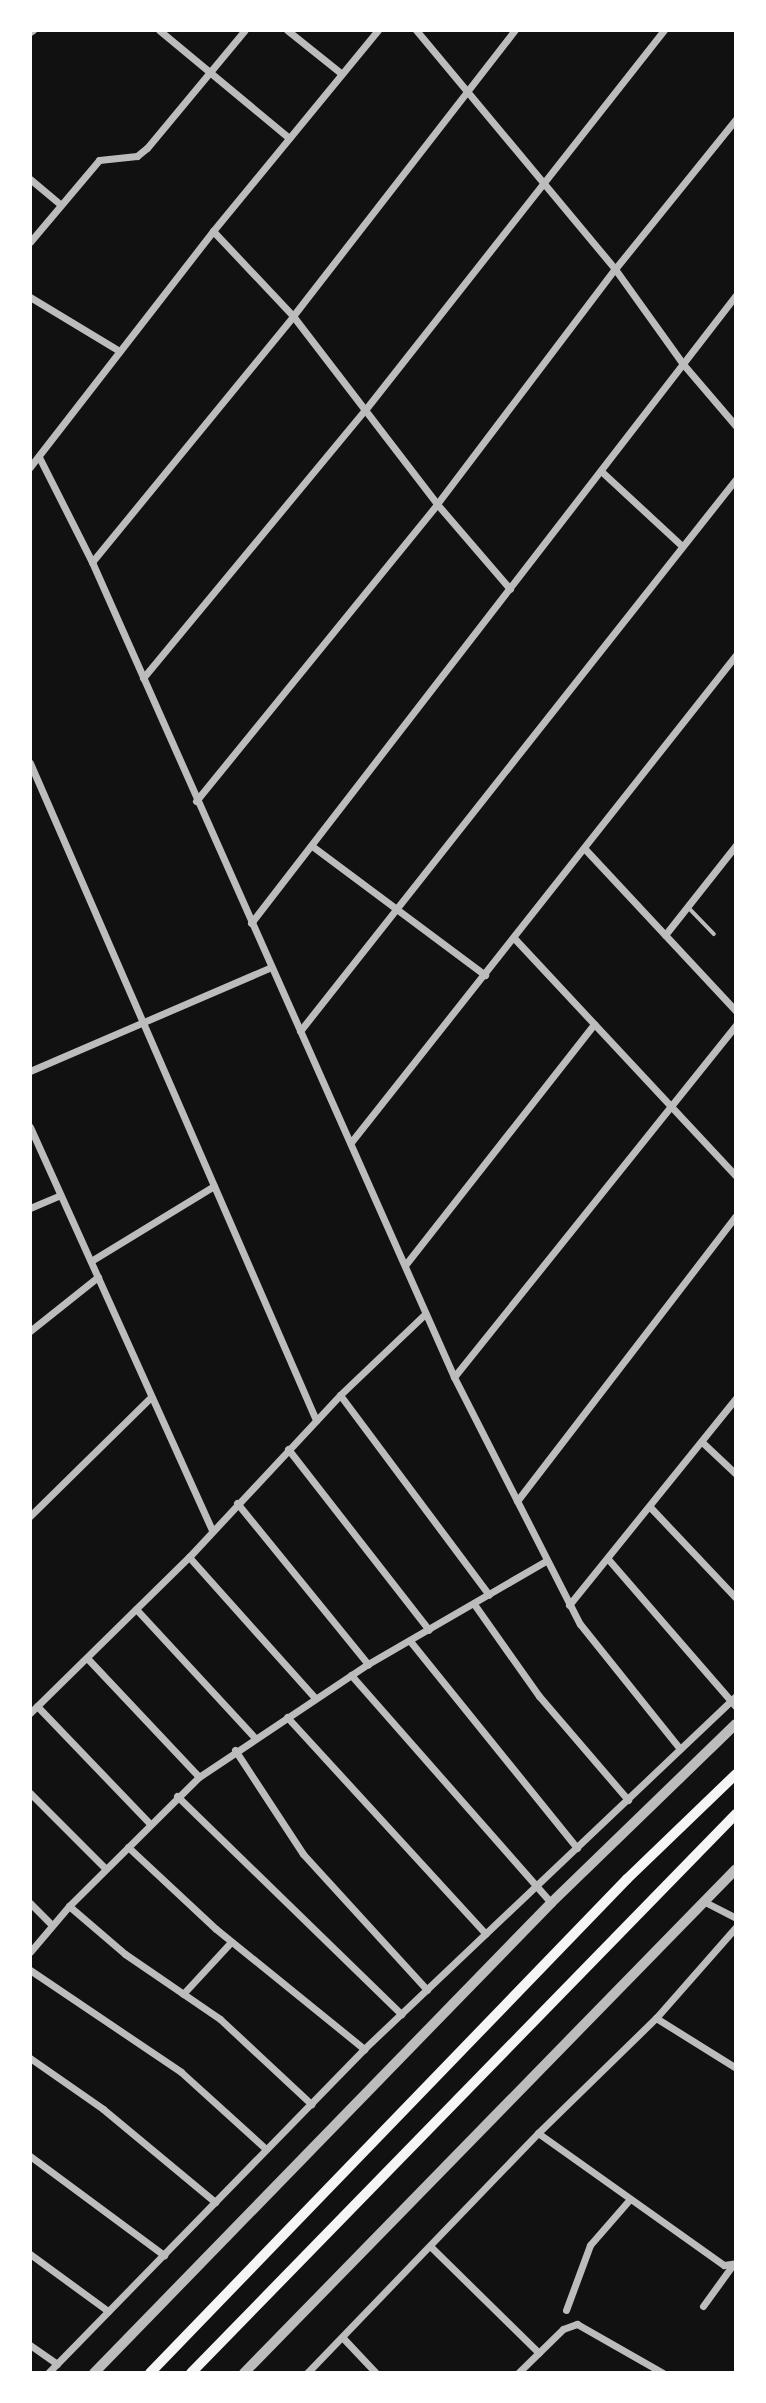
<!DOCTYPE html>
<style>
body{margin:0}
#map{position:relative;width:766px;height:2403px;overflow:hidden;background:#111;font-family:Barlow,sans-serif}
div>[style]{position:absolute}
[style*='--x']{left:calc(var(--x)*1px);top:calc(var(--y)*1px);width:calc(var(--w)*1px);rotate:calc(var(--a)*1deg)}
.service>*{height:3.5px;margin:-1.75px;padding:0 1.75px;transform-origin:1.75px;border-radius:1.75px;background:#bcbcbc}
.minor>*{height:7px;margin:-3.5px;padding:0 3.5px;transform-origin:3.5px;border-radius:3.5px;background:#bcbcbc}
.tertiary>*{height:10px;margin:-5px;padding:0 5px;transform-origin:5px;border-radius:5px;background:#bcbcbc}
.secondary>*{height:10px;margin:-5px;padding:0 5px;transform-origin:5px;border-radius:5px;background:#f5f5f5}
span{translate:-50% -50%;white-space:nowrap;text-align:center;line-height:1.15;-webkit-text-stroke:6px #fff;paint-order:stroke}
.frame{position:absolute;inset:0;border:32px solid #fff;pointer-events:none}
</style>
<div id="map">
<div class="service">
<div style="--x:689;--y:908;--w:36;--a:46"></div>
</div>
<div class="minor">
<div style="--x:159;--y:30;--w:169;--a:39.7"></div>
<div style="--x:287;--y:30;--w:70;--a:38.7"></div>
<div style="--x:416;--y:30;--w:311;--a:50.2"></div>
<div style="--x:615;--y:269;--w:117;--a:54.4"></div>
<div style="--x:683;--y:364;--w:82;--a:49.5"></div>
<div style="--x:30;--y:32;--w:4;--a:-34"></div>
<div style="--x:30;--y:179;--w:38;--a:40"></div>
<div style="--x:213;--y:231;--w:117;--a:46.7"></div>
<div style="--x:293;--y:316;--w:237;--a:52.5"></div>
<div style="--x:437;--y:504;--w:112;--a:49.3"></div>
<div style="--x:30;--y:242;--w:107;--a:-49.9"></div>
<div style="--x:99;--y:160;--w:38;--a:-6"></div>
<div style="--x:137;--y:156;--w:13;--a:-39"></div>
<div style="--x:147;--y:148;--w:153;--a:-50.3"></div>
<div style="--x:30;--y:297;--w:103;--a:31.1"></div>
<div style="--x:39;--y:457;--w:118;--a:63.2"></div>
<div style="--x:92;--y:562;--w:892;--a:66.05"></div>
<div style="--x:454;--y:1377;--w:277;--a:63"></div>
<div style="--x:580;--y:1624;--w:160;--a:51.3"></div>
<div style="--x:30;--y:467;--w:299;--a:-52.2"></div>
<div style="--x:213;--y:231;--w:260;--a:-50.6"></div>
<div style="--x:601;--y:471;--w:110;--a:42.8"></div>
<div style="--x:92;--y:562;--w:318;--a:-50.7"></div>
<div style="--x:293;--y:316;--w:362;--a:-52.2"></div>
<div style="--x:143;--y:678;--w:348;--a:-50.4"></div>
<div style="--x:365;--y:410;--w:484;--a:-51.8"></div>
<div style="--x:30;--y:763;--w:717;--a:66.48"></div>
<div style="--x:196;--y:801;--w:382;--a:-50.9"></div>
<div style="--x:437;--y:504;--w:295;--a:-52.9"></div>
<div style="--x:615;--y:269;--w:193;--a:-51.1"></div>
<div style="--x:312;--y:846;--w:216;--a:36.7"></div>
<div style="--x:584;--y:848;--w:223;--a:47"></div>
<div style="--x:251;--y:923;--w:793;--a:-52.32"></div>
<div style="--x:665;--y:935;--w:115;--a:-51.7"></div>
<div style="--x:514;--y:938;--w:325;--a:47"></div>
<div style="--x:300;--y:1031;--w:703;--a:-51.7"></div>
<div style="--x:30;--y:1071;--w:262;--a:-23.3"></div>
<div style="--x:30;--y:1127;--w:443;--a:65.7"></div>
<div style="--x:352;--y:1141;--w:619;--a:-51.69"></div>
<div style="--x:30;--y:1208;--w:33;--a:-23"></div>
<div style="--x:91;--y:1261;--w:144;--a:-31.4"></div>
<div style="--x:406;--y:1264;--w:305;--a:-51.9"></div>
<div style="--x:30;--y:1331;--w:87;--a:-38.5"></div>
<div style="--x:454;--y:1377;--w:451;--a:-51.3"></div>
<div style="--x:340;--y:1395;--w:249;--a:53.3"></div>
<div style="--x:702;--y:1442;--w:47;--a:43.3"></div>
<div style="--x:288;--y:1449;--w:229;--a:52.1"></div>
<div style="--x:517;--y:1501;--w:359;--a:-52.5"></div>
<div style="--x:237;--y:1503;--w:208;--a:50.9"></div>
<div style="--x:650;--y:1507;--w:125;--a:46.6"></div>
<div style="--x:30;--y:1516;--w:170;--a:-44.5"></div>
<div style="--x:189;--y:1557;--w:189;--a:48.2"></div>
<div style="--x:608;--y:1559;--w:196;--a:49.1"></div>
<div style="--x:474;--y:1604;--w:113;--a:54.8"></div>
<div style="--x:539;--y:1696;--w:137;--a:49.4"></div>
<div style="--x:569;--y:1605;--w:266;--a:-51.1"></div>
<div style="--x:136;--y:1609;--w:174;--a:47.3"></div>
<div style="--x:410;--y:1641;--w:266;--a:51.1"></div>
<div style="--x:87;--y:1658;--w:163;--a:46.7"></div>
<div style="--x:351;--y:1675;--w:303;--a:48.7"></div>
<div style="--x:37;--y:1706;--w:163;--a:46.2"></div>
<div style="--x:30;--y:1713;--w:223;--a:-44.5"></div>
<div style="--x:189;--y:1557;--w:221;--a:-47"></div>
<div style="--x:340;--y:1395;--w:117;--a:-43.6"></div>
<div style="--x:287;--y:1717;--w:294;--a:47.5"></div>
<div style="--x:235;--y:1750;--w:124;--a:56.8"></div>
<div style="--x:303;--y:1854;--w:184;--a:47.6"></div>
<div style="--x:30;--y:1793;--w:107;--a:45"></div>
<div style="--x:177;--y:1796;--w:313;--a:44.2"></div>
<div style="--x:128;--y:1847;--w:120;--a:43"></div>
<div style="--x:216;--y:1929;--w:191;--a:39"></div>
<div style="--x:703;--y:1901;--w:37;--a:27"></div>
<div style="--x:30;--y:1903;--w:31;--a:45"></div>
<div style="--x:69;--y:1906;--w:74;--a:40.6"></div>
<div style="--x:125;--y:1954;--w:115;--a:34.4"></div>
<div style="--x:220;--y:2019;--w:125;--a:43"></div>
<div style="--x:30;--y:1952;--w:60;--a:-49.7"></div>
<div style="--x:69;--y:1906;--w:183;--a:-44.8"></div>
<div style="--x:199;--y:1777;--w:203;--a:-33.8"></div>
<div style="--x:368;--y:1664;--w:206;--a:-30.1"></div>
<div style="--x:30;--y:1970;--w:182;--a:34"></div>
<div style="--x:181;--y:2072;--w:115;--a:42.2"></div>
<div style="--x:183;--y:1994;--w:71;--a:-47.3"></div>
<div style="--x:656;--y:2018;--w:94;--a:32"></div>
<div style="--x:30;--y:2058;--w:89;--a:34.9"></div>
<div style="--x:103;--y:2109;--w:146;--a:39.7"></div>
<div style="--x:538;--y:2133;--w:228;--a:35.4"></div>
<div style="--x:724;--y:2265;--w:12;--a:-9"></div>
<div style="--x:30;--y:2156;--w:167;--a:36.5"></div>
<div style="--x:431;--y:2247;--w:151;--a:44.5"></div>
<div style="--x:30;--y:2254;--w:97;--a:36.2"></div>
<div style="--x:703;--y:2306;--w:49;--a:-54.1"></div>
<div style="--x:566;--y:2310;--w:69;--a:-69.7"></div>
<div style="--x:590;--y:2245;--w:61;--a:-49"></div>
<div style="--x:343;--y:2338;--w:48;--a:46.7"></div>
<div style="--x:30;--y:2345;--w:33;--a:35"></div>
<div style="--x:48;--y:2373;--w:453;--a:-45.7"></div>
<div style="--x:364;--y:2049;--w:513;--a:-43.5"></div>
<div style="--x:307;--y:2373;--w:333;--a:-46.1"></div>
<div style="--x:538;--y:2133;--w:165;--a:-44.3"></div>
<div style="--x:656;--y:2018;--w:121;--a:-48.7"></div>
<div style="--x:518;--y:2373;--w:63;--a:-44.4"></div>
<div style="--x:563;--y:2329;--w:15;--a:-20"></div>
<div style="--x:577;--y:2324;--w:99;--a:29.7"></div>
</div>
<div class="tertiary">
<div style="--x:94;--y:2373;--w:656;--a:-45.8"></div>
<div style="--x:551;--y:1903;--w:257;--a:-44.1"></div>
<div style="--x:244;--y:2373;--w:704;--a:-45.69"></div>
</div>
<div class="secondary">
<div style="--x:150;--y:2373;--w:687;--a:-46"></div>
<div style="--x:627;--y:1879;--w:151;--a:-43.9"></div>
<div style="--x:191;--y:2373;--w:781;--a:-45.73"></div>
</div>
<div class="frame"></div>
</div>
